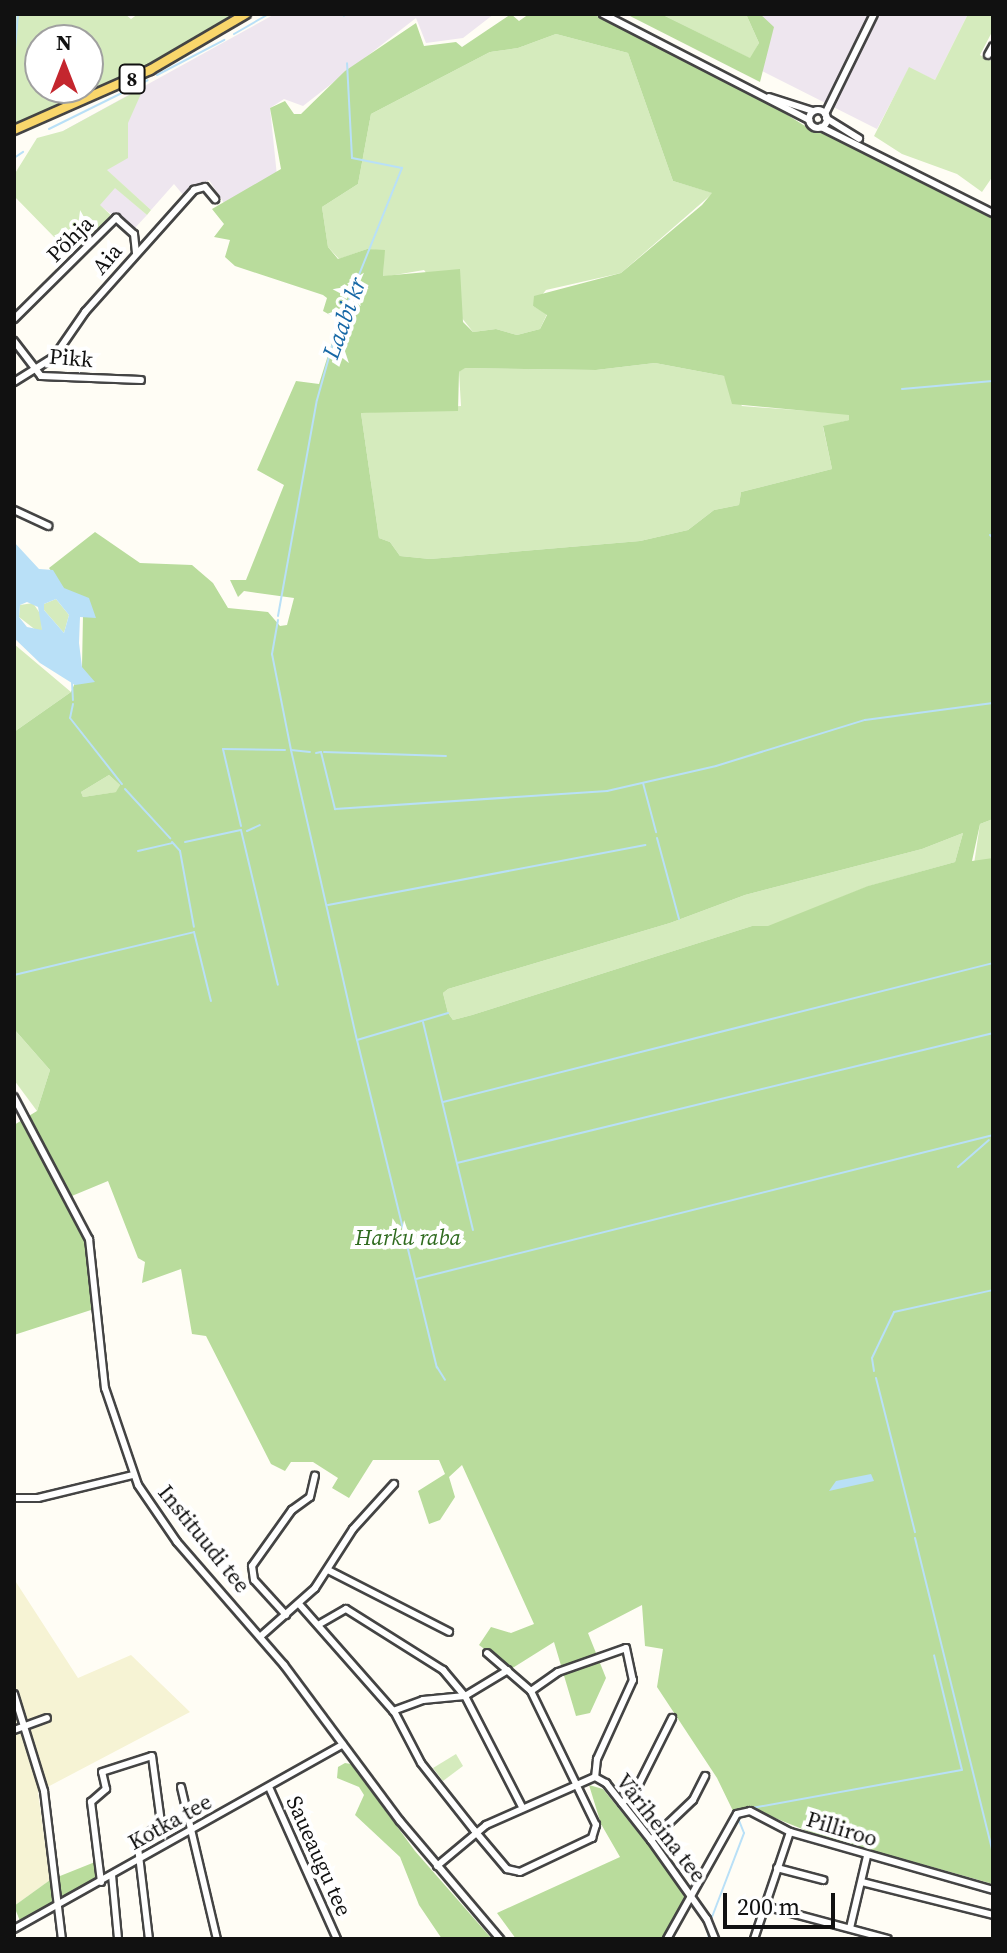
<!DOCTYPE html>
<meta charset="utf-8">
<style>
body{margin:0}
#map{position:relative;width:1007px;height:1953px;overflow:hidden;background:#fffdf5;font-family:"Source Serif 4",serif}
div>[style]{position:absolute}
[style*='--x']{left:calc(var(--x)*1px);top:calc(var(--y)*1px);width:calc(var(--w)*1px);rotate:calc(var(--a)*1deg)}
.industrial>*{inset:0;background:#eee6ef}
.farmland>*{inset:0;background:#f6f3d4}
.green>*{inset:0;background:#d5ebbd}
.forest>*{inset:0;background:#b9dc9c}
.water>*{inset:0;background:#b9e0f7}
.stream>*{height:2px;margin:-1px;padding:0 1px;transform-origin:1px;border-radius:1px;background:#b9e0f7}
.roads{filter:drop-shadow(2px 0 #444) drop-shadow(-2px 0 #444) drop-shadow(0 2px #444) drop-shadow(0 -2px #444)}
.minor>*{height:6px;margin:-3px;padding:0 3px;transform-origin:3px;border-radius:3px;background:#fff}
.minor>.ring{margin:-3px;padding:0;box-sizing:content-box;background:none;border:6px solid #fff;border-radius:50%}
.major>*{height:8px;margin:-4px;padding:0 4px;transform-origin:4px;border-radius:4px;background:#f9d66b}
span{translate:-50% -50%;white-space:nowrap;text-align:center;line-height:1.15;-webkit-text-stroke:8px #fff;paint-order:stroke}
.shield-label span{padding:2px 6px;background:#fff;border:2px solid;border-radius:6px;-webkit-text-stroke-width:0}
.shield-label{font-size:20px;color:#111;font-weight:700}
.street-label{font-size:22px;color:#111}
.park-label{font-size:22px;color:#2f6b1f;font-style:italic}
.water-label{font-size:24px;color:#1768a6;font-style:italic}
.frame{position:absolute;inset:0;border:16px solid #111;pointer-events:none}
.north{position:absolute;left:24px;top:24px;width:80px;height:80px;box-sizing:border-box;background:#fff;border:2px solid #a0a0a0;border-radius:50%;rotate:0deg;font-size:22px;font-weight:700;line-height:32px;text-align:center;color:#111}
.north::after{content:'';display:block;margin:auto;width:28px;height:36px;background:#c4262e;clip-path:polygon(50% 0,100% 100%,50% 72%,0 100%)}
.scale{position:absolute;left:723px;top:1893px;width:112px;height:36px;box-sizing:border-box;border:4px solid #111;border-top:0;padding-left:10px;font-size:24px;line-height:28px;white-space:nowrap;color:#111;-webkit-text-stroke:6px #fff;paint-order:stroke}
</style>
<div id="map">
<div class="industrial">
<div style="clip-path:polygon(275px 14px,494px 14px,463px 38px,426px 43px,416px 18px,303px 106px,284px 99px,270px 108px,277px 176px,224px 203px,209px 180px,184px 196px,174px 184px,151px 210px,63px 131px)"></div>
<div style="clip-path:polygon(760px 14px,968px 14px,935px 80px,909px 68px,877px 129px,762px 71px)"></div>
<div style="clip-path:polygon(115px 187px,147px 215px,133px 230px,99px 205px)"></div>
</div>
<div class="farmland">
<div style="clip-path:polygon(14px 1579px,78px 1678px,131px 1655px,190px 1712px,38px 1792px,50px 1880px,14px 1906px)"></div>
</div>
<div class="green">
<div style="clip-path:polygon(evenodd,14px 14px,125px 14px,131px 19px,138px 14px,238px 14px,172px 55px,70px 104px,14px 125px,14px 14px,40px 40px,88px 40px,88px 88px,40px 88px,40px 40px)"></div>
<div style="clip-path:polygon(661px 14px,746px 14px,759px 43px,751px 59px)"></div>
<div style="clip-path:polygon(968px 14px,993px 14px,993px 30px,980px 55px,993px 62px,993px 176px,982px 192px,957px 174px,902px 154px,874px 136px,909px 67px,935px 80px)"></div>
<div style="clip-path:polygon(556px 34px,628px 53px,673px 181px,713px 193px,621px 273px,546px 290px,533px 306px,547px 314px,540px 329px,517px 335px,496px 329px,473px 332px,424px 270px,383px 277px,384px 251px,367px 249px,339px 259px,328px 247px,322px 207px,358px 184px,371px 114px,490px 52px,518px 48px)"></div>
<div style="clip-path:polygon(144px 87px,128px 123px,128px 158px,107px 170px,151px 210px,147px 215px,115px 188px,100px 205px,113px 217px,83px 249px,64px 233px,56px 239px,14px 196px,14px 175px,37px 138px,63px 131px)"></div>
<div style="clip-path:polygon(655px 363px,724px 376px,742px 406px,849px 414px,849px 420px,823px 427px,832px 469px,741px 492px,739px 505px,714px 510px,688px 530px,640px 541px,430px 559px,400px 556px,390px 542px,379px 538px,361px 413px,461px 406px,459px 372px,464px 368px,596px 370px)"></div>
<div style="clip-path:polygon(56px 599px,69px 615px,64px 633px,44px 610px,44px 604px)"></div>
<div style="clip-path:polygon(33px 603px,41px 615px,42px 630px,37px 631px,19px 617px,20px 605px)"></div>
<div style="clip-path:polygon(14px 644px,71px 692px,14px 732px)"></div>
<div style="clip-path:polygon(109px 775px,120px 785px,117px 792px,83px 797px,81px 792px)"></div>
<div style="clip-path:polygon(993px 819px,993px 858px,974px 864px,980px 824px)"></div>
<div style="clip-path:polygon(963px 833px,955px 862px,869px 886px,768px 927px,752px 926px,472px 1015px,453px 1020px,448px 1013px,443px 993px,448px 989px,670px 923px,745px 895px,922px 849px)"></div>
<div style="clip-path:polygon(14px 1029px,50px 1070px,37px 1111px,14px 1080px)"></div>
<div style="clip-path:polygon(456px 1754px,463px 1766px,443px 1781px,433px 1768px)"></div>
</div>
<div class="forest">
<div style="clip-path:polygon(evenodd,511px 14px,519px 21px,529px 14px,593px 14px,759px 97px,813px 131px,829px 133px,993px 218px,993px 819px,980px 824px,972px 861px,993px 858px,993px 1884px,817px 1835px,748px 1807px,733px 1811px,717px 1778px,657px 1687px,663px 1649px,645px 1646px,642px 1605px,588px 1633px,606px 1678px,590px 1713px,576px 1716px,554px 1642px,511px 1669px,479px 1645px,491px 1627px,511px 1633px,534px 1624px,462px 1465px,449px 1477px,455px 1497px,440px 1520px,429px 1524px,418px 1491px,445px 1474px,439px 1460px,373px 1460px,349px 1498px,332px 1488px,338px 1478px,313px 1462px,291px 1462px,285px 1471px,271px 1464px,206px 1336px,192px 1334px,181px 1269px,142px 1283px,145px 1262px,138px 1258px,108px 1181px,67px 1198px,90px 1255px,91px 1310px,14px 1335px,14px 1125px,37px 1111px,50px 1070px,14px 1029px,14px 732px,71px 692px,82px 667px,83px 615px,49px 568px,95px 532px,140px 563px,192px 565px,213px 583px,228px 608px,268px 612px,280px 626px,287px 625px,294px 598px,244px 591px,238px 597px,230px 580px,246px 580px,284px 485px,257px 470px,296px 381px,319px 384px,339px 320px,323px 311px,327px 298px,323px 295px,235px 266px,225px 257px,230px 240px,214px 237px,224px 224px,212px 209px,281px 169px,270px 108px,285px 101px,294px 114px,301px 114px,345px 71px,416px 23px,424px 46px,456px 42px,462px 47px,511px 14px,556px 34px,628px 53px,673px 181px,712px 193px,702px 205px,621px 273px,534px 296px,533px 306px,547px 315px,540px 329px,517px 335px,496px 329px,473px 332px,463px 322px,460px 269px,383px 276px,385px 250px,367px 249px,338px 259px,328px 247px,322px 207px,358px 184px,371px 114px,490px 52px,518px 48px,556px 34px,511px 14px,655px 363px,724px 376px,732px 404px,849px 415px,849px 420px,823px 426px,832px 469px,741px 492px,739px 505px,714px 510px,688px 530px,640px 541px,430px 559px,400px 556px,390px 542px,379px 538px,361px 413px,458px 411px,459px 372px,465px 368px,596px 370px,655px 363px,511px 14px,109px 775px,120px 785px,116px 792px,83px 797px,81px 792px,109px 775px,511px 14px,963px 833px,955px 862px,868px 886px,768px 926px,752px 926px,472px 1015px,453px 1020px,448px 1013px,443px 993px,448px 989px,670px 923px,745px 895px,922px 849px,963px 833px)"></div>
<div style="clip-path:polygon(626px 14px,661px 14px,750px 58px,759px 43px,746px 14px,760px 14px,774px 27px,760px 82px)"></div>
<div style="clip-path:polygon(345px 1763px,351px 1764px,415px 1851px,492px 1939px,442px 1939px,419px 1905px,400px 1857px,355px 1815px,364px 1795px,359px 1787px,337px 1778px,338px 1767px)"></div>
<div style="clip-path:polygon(589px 1785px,603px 1789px,669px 1871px,686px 1900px,661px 1939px,516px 1939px,497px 1913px,620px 1857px,601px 1824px)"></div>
<div style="clip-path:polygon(95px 1862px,98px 1879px,20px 1921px,14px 1906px,50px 1880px)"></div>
</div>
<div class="water">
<div style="clip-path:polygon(evenodd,14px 542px,39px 569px,53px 570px,64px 588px,89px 598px,96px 618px,80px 617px,79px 643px,82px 667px,95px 682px,75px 685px,40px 663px,15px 639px,14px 542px,56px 599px,69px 615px,64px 633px,44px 610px,44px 604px,56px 599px,14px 542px,27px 602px,38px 607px,42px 630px,27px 627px,19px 617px,20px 605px,27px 602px)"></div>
<div style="clip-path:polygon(871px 1474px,874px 1481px,829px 1491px,836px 1481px)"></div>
</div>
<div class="stream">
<div style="--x:343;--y:14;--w:2;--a:63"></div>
<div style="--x:234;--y:34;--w:39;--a:-30"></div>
<div style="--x:14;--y:60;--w:46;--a:-85"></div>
<div style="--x:157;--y:75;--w:76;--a:-27.6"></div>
<div style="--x:49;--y:129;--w:110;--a:-26.3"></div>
<div style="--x:14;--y:158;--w:11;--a:-34"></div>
<div style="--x:902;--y:389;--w:91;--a:-5"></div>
<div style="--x:990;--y:535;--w:4;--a:45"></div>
<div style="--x:278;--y:616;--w:219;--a:-79.8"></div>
<div style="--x:317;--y:400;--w:71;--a:-74.4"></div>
<div style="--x:336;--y:332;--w:177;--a:-68.1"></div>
<div style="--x:402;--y:168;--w:51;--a:-168.7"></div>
<div style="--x:352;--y:158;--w:95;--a:-93"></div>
<div style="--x:278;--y:620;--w:35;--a:100"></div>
<div style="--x:272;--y:654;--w:98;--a:78.8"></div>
<div style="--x:291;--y:750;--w:297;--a:77.2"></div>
<div style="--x:357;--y:1040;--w:337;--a:76.3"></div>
<div style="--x:437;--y:1367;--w:15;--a:58"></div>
<div style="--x:72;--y:682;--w:18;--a:87"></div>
<div style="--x:73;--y:704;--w:14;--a:102"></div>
<div style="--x:70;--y:718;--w:84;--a:51.8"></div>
<div style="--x:291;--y:750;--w:19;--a:6"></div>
<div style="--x:324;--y:752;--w:122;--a:1.9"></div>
<div style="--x:316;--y:753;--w:5;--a:-11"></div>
<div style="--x:321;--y:752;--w:59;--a:76.2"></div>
<div style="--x:335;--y:809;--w:273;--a:-3.8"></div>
<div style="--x:607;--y:791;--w:112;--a:-12.9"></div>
<div style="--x:716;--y:766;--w:156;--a:-17.2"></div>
<div style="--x:865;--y:720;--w:129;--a:-7.6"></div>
<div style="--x:643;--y:783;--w:51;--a:75.1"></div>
<div style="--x:125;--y:789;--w:67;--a:47.4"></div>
<div style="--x:241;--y:826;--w:79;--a:-103.2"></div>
<div style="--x:223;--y:749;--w:62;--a:0.9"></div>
<div style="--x:247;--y:831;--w:14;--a:-25"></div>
<div style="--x:657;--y:838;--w:84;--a:74.8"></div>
<div style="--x:172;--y:842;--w:12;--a:48"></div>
<div style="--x:180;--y:851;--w:77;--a:79.6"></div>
<div style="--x:185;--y:842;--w:57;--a:-12.1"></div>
<div style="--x:241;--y:830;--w:159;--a:76.6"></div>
<div style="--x:138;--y:851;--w:35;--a:-13"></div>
<div style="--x:328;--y:905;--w:323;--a:-10.7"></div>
<div style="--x:14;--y:975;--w:185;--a:-13.4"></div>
<div style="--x:194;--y:932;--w:71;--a:76.2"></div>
<div style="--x:423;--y:1022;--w:214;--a:76.5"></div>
<div style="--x:357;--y:1040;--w:95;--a:-16.5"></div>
<div style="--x:443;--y:1102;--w:567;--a:-14.18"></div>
<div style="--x:457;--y:1163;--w:552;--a:-13.63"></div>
<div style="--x:958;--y:1167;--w:41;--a:-41.1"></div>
<div style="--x:416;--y:1279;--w:595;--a:-14.01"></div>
<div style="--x:874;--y:1371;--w:13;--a:-99"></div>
<div style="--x:872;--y:1358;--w:51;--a:-64.4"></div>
<div style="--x:894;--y:1312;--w:101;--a:-12.5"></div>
<div style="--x:876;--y:1378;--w:159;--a:75.8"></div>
<div style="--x:915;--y:1538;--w:325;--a:76.1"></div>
<div style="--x:752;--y:1808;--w:213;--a:-10.3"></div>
<div style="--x:962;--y:1770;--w:118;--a:-103.7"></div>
<div style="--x:736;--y:1812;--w:10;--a:-17"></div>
<div style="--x:712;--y:1917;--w:90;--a:-69.1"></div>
<div style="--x:744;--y:1833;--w:16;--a:-112"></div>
<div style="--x:707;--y:1928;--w:11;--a:80"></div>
</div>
<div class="roads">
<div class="minor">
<div style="--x:603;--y:14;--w:232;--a:27.2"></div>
<div style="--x:988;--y:55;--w:10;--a:-61"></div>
<div style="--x:769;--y:97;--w:46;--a:17.7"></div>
<div class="ring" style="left:809px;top:110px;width:12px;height:12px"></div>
<div style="--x:825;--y:114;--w:111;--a:-63.9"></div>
<div style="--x:826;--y:118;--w:39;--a:32"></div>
<div style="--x:821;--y:127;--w:192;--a:26.6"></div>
<div style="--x:14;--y:319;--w:144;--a:-44.7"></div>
<div style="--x:116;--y:218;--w:24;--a:42"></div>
<div style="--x:134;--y:234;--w:19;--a:84"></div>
<div style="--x:14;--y:341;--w:44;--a:52.4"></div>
<div style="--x:41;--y:376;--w:100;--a:2.3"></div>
<div style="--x:14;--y:382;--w:47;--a:-32"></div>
<div style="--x:54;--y:357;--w:55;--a:-55.4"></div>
<div style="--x:85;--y:312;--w:164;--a:-48.2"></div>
<div style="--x:194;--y:190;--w:11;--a:-15"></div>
<div style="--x:205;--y:187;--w:16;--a:50"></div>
<div style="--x:14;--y:510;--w:38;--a:25"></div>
<div style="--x:14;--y:1097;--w:161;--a:62.2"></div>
<div style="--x:89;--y:1239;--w:150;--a:83.9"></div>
<div style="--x:105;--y:1388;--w:102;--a:71.2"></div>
<div style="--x:138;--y:1485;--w:69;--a:55.6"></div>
<div style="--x:177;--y:1542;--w:163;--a:49"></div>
<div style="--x:284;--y:1665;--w:194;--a:53.4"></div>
<div style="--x:400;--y:1821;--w:155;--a:49.7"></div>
<div style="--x:14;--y:1498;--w:24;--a:0"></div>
<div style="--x:38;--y:1498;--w:98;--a:-13.6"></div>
<div style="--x:328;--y:1570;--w:136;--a:27.1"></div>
<div style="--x:299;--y:1604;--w:145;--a:48.6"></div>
<div style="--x:395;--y:1713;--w:56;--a:62.5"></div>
<div style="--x:421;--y:1763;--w:85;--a:51.7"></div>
<div style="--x:474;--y:1830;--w:51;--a:49.8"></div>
<div style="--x:507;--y:1869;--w:13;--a:13"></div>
<div style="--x:520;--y:1872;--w:80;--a:-25.3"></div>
<div style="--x:592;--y:1838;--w:14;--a:-73"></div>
<div style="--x:596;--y:1825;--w:149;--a:-115.9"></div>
<div style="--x:531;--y:1691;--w:58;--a:-139.2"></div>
<div style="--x:286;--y:1615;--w:47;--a:-132.4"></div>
<div style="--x:254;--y:1580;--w:14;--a:-98"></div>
<div style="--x:252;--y:1566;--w:69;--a:-54.5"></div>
<div style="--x:292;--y:1510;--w:22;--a:-36"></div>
<div style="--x:310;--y:1497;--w:22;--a:-77"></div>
<div style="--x:318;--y:1625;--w:32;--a:-30"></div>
<div style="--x:346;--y:1609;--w:115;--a:32.2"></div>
<div style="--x:443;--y:1670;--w:34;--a:50"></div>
<div style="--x:465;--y:1696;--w:125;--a:62.8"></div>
<div style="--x:261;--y:1636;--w:72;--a:-41.6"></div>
<div style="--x:315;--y:1588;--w:70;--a:-57.2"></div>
<div style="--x:353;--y:1529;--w:61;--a:-47.7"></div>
<div style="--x:531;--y:1691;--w:33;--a:-35"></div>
<div style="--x:558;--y:1672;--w:72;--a:-19.4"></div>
<div style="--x:626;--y:1648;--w:33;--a:78"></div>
<div style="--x:633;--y:1680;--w:87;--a:114.5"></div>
<div style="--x:597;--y:1759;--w:18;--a:96"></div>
<div style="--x:14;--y:1694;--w:102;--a:72.8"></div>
<div style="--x:44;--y:1791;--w:149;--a:83.1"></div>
<div style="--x:393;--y:1711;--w:32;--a:-20"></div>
<div style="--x:423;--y:1700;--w:42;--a:-5.4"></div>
<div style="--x:465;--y:1696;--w:50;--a:-31.2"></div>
<div style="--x:14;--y:1730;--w:35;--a:-20"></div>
<div style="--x:181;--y:1787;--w:156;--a:76.7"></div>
<div style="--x:269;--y:1787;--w:167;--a:65.9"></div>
<div style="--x:622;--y:1803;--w:17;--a:-40"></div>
<div style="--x:635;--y:1792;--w:83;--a:-63.4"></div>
<div style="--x:651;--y:1840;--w:58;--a:-43.6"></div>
<div style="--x:693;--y:1800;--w:27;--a:-63"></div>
<div style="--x:437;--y:1866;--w:64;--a:-39.9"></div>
<div style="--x:486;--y:1825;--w:119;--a:-23.8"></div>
<div style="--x:595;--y:1777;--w:13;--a:29"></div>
<div style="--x:606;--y:1783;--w:73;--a:51.7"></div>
<div style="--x:651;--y:1840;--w:97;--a:54.7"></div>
<div style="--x:707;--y:1919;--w:22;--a:68"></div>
<div style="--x:777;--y:1868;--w:48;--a:14.6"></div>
<div style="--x:112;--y:1875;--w:64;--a:84.6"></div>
<div style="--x:101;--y:1882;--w:81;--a:-97.1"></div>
<div style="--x:91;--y:1802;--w:20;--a:-41"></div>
<div style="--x:106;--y:1789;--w:17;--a:-103"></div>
<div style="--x:102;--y:1772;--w:52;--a:-17.7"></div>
<div style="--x:152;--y:1756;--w:68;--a:82.3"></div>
<div style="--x:161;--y:1823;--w:28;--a:142"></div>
<div style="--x:139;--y:1840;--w:7;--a:98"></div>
<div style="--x:138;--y:1847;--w:93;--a:83.2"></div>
<div style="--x:862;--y:1882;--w:135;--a:14.1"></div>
<div style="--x:765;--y:1906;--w:127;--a:15"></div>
<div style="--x:850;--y:1928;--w:74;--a:-76.7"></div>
<div style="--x:14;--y:1929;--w:377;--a:-29.3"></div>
<div style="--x:667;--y:1939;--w:143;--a:-60.8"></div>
<div style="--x:737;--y:1814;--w:13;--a:-13"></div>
<div style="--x:750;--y:1811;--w:45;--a:27.7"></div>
<div style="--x:754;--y:1939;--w:113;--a:-71.4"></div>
<div style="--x:790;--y:1832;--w:211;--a:15.9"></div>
</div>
<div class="major">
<div style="--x:14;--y:130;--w:149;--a:-23.8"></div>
<div style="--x:150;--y:70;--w:111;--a:-30.3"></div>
</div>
</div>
<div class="shield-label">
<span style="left:132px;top:79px">8</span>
</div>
<div class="street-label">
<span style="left:70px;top:239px;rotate:-45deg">Põhja</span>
<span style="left:107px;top:259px;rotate:-49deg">Aia</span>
<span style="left:71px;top:358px;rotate:5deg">Pikk</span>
<span style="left:204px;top:1539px;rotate:51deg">Instituudi tee</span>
<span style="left:170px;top:1822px;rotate:-29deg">Kotka tee</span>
<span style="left:661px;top:1828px;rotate:52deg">Väriheina tee</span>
<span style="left:842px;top:1829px;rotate:17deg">Pilliroo</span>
<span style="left:319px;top:1856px;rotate:66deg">Saueaugu tee</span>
</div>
<div class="park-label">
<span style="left:408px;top:1238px">Harku raba</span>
</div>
<div class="water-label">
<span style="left:344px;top:318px;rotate:-70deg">Laabi kr</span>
</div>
<div class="frame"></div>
<div class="north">N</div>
<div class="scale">200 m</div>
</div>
